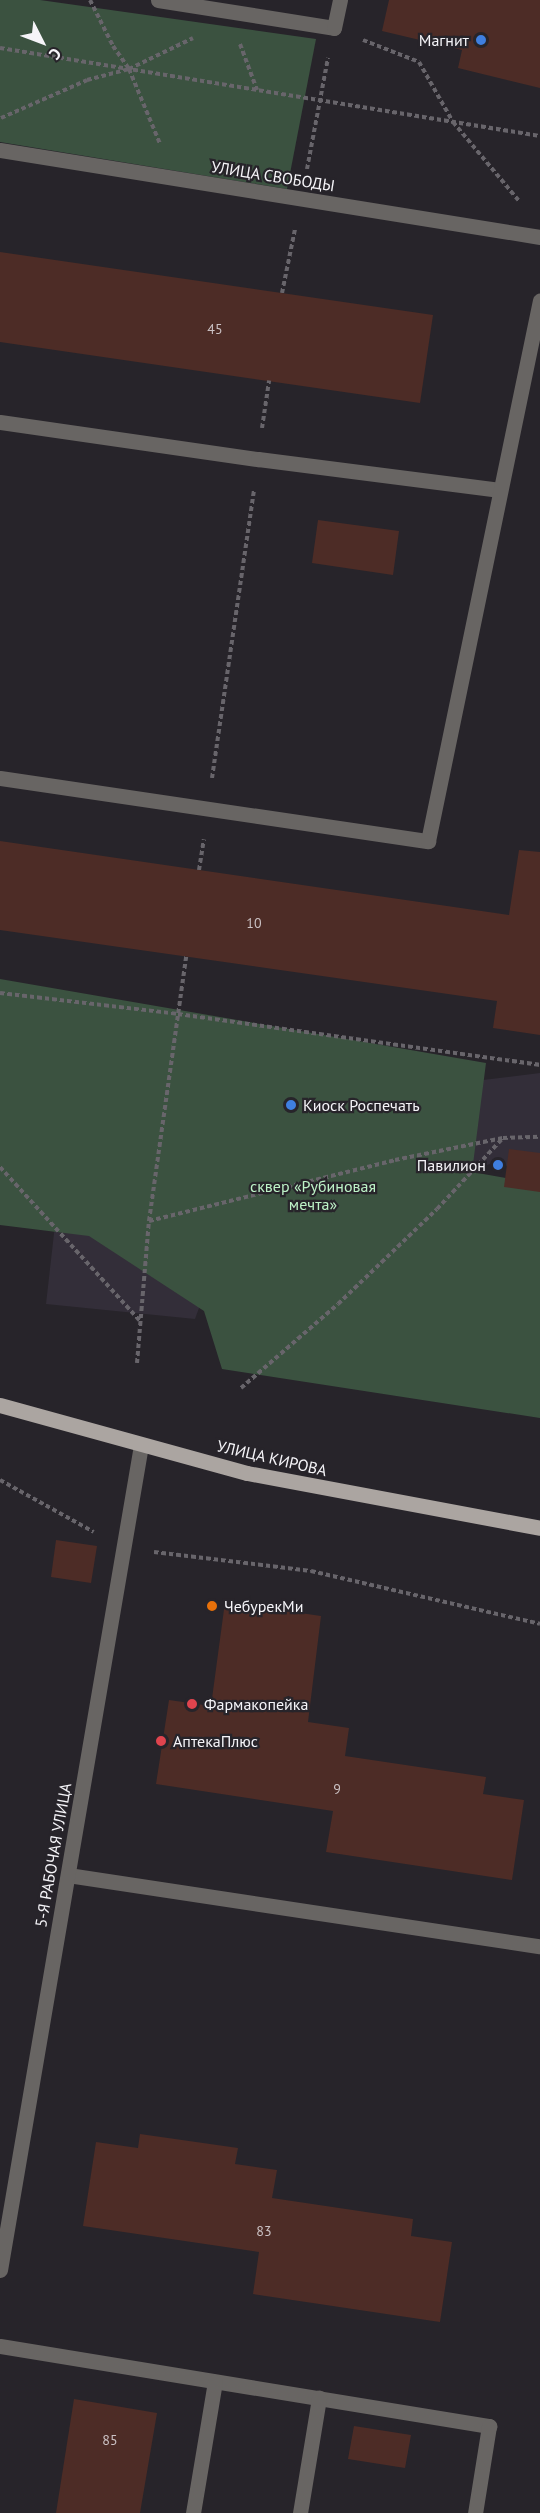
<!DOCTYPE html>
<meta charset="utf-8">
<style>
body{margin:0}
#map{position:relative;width:540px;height:2513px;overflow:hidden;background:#27242a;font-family:"PT Sans",sans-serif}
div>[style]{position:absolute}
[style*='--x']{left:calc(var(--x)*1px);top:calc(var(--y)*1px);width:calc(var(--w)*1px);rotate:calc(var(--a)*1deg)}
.built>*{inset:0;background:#332e39}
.green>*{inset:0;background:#3b5240}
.building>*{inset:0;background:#4d2c26}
.path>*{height:4px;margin-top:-2px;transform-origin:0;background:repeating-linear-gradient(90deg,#68656b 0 4.5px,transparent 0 7.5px)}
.service>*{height:15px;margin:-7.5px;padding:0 7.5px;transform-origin:7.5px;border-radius:7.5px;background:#686563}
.pedestrian>*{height:15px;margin:-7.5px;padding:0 7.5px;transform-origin:7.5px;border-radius:7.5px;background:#686563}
.tertiary>*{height:15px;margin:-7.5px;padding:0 7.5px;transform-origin:7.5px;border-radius:7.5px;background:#686563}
.primary>*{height:15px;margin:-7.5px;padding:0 7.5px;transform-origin:7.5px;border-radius:7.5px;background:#aba5a1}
.dots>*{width:16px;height:16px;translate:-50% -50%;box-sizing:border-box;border:3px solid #27242a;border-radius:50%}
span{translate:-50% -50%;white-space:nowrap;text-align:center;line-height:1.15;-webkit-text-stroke:4.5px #27242a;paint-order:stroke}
.number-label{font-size:14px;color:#cbc2c4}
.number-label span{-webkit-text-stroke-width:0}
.poi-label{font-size:16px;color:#f5f4f8}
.right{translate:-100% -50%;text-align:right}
.left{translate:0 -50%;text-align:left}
.street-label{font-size:16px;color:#f5f4f8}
.park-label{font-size:16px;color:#bdf2c7}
.north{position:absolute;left:12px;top:12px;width:60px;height:60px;-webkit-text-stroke:4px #27242a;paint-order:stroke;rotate:132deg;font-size:16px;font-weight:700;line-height:24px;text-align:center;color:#f5f4f8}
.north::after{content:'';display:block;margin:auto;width:21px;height:27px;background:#f5f4f8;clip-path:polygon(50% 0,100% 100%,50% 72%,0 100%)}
</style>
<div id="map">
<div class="built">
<div style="clip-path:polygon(540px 1073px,540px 1173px,493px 1163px,219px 1253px,195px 1319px,46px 1304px,56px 1216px,433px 1086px)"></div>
</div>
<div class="green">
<div style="clip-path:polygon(0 0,40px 0,316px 39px,287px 189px,0 142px)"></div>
<div style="clip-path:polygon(0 979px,486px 1063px,472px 1172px,540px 1184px,540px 1418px,222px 1369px,204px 1311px,89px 1236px,0 1225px)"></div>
</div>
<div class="building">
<div style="clip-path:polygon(389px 0,540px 0,540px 88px,458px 68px,462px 50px,382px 31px)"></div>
<div style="clip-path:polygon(0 252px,433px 315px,420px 403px,0 342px)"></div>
<div style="clip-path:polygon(318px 520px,399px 531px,393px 575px,312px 563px)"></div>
<div style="clip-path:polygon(0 841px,509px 915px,519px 850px,540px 852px,540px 1035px,493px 1028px,497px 1001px,0 930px)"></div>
<div style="clip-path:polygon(509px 1149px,540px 1153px,540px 1192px,504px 1187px)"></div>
<div style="clip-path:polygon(56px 1540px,97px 1546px,91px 1583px,51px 1577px)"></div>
<div style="clip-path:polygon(225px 1602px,321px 1616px,308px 1722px,349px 1728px,345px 1756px,486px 1777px,483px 1794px,524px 1800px,512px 1880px,326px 1852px,333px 1811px,156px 1784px,169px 1700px,211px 1706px)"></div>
<div style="clip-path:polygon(140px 2134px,238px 2148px,235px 2164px,277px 2170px,272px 2198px,413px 2219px,411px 2236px,452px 2242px,440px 2322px,253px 2294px,259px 2252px,83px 2226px,96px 2142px,138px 2148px)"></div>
<div style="clip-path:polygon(74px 2399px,157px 2413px,140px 2513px,56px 2513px)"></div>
<div style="clip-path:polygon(354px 2426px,411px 2435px,405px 2468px,348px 2459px)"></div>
</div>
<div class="path">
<div style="--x:90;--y:0;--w:51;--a:63.4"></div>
<div style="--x:113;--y:46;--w:28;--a:55"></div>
<div style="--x:129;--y:69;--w:81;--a:67.5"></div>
<div style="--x:363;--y:40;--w:60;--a:21.4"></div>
<div style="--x:419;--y:62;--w:69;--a:60.5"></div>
<div style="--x:453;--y:122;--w:103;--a:50.1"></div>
<div style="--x:240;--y:44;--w:49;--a:69.7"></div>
<div style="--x:0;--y:48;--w:547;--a:9.26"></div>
<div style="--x:1;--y:118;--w:94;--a:-23.8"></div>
<div style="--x:87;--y:80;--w:43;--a:-14.7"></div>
<div style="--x:129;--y:69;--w:71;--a:-25.8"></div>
<div style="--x:307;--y:169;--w:113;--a:-79.3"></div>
<div style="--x:282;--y:293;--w:65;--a:-78.5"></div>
<div style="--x:262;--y:428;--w:48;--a:-81.5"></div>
<div style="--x:212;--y:778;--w:292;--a:-81.7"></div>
<div style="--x:199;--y:870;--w:31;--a:-81"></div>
<div style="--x:0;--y:993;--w:179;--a:6.7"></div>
<div style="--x:178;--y:1014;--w:366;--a:8"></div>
<div style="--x:0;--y:1167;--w:208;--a:47.7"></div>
<div style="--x:149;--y:1221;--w:253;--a:-13.9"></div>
<div style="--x:395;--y:1160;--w:110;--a:-11.5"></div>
<div style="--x:503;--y:1138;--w:37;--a:-2"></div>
<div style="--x:137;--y:1363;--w:143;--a:-85.2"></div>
<div style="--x:149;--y:1221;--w:267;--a:-82"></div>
<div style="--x:241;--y:1388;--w:128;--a:-40.9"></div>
<div style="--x:338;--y:1304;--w:137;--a:-43.8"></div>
<div style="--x:437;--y:1209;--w:97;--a:-47.1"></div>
<div style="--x:0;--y:1480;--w:107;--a:29"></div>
<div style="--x:154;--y:1552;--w:158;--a:6.9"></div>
<div style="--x:311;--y:1571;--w:235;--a:13"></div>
</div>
<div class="service">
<div style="--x:158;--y:0;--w:178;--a:9"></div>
<div style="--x:334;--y:28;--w:29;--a:-78"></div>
<div style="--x:0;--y:422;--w:261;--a:8.2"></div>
<div style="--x:258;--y:459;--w:244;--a:7.3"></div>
<div style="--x:0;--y:778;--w:433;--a:8.4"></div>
<div style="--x:428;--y:841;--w:552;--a:-78.3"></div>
<div style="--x:68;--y:1875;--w:477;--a:8.6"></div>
<div style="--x:0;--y:2346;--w:496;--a:9.3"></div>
<div style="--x:489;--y:2426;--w:88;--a:99.1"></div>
<div style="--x:193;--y:2513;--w:133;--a:-80.5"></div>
<div style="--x:300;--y:2513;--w:117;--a:-80.6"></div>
</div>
<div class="pedestrian">
<div style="--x:0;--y:150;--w:547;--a:9.15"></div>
</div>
<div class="tertiary">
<div style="--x:0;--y:2270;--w:837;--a:-80.3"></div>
</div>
<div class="primary">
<div style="--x:0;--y:1405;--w:256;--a:15.4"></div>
<div style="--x:247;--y:1473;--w:298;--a:10.6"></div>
</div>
<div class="dots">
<div style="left:481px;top:40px;background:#3f7fe0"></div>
<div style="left:291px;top:1105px;background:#3f7fe0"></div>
<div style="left:498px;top:1165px;background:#3f7fe0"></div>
<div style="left:212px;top:1606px;background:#e8710a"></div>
<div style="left:192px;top:1704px;background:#e0444e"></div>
<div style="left:161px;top:1741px;background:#e0444e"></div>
</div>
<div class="number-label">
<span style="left:215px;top:329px">45</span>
<span style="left:254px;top:923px">10</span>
<span style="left:337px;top:1789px">9</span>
<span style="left:264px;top:2231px">83</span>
<span style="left:110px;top:2440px">85</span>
</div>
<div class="poi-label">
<span class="right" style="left:469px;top:40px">Магнит</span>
<span class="left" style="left:303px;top:1105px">Киоск Роспечать</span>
<span class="right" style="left:486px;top:1165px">Павилион</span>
<span class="left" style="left:224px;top:1606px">ЧебурекМи</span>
<span class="left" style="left:204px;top:1704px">Фармакопейка</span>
<span class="left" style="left:173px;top:1741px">АптекаПлюс</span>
</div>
<div class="street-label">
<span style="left:273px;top:176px;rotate:9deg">УЛИЦА СВОБОДЫ</span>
<span style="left:272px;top:1458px;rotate:13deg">УЛИЦА КИРОВА</span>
<span style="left:53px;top:1855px;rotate:-80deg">5-Я РАБОЧАЯ УЛИЦА</span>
</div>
<div class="park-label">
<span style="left:313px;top:1195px">сквер «Рубиновая<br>мечта»</span>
</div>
<div class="north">С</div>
</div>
